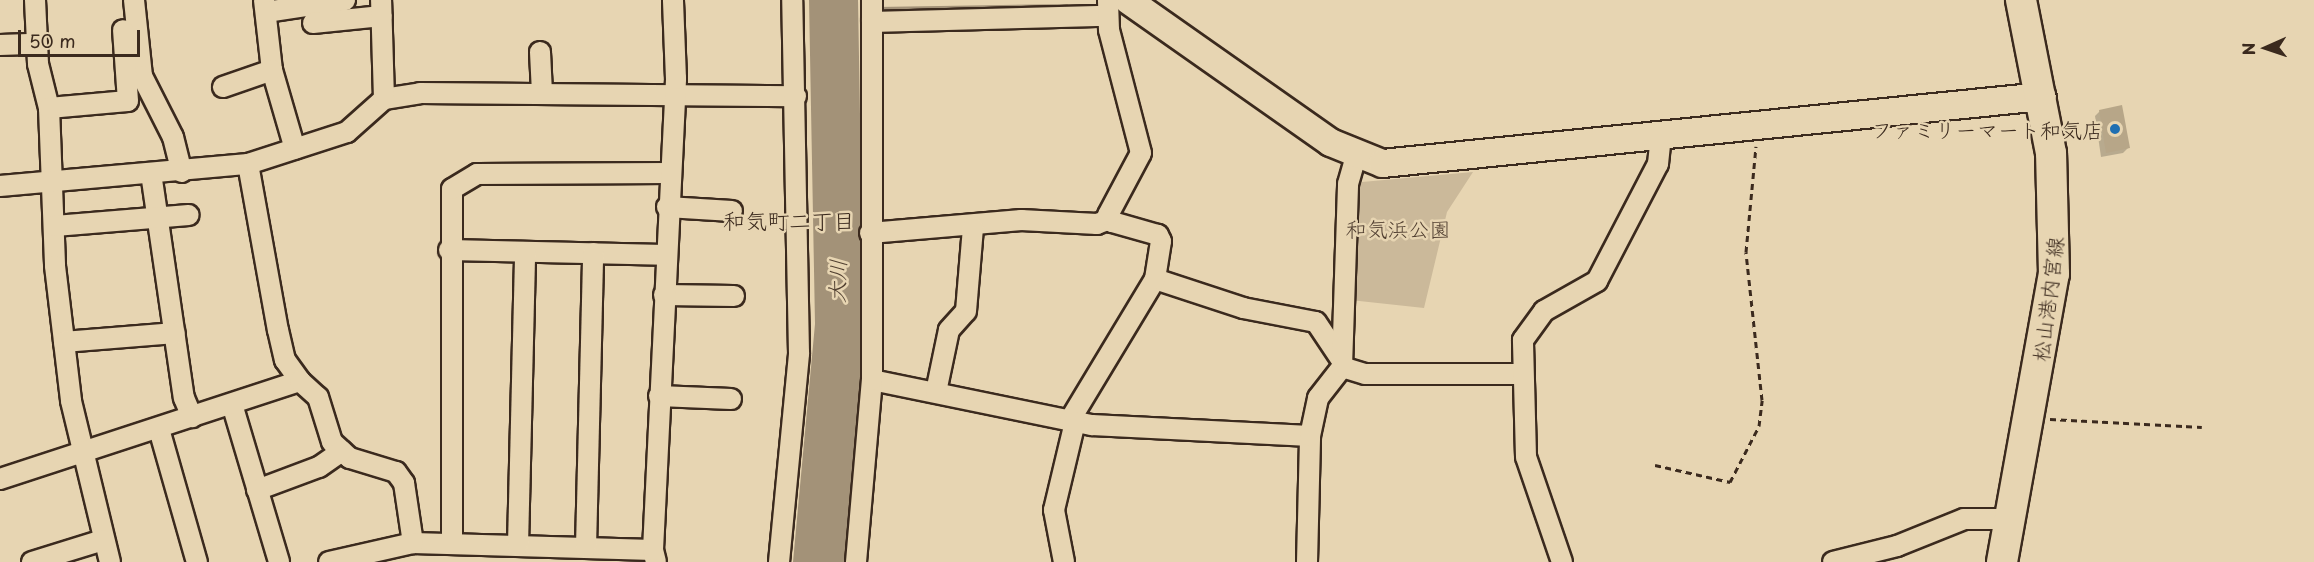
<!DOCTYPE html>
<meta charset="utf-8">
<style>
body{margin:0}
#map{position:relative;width:2314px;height:562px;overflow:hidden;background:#e7d5b2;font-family:"Playpen Sans","Klee One",sans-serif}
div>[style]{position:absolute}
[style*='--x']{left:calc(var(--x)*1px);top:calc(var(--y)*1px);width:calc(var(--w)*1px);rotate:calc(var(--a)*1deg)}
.green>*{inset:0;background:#cbb99a}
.water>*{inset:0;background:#a39278}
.shadow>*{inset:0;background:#0003}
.stream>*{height:4.5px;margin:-2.25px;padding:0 2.25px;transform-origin:2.25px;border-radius:2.25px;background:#a39278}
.building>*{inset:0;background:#b7a688}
.path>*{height:3px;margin-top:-1.5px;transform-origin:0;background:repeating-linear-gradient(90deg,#3b2a1e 0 6px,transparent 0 10.5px)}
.roads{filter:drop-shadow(2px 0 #3b2a1e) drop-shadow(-2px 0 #3b2a1e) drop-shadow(0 2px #3b2a1e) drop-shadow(0 -2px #3b2a1e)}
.street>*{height:20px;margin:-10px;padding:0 10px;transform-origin:10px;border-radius:10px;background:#e7d5b2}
.secondary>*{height:27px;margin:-13.5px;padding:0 13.5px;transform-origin:13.5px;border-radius:13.5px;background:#e7d5b2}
.primary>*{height:30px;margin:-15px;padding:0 15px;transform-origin:15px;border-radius:15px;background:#e7d5b2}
.dots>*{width:16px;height:16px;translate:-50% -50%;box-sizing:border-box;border:3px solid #e7d5b2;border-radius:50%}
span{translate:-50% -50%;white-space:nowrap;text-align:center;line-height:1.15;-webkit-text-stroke:5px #e7d5b2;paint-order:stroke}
.poi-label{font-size:21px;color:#3b2a1e}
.right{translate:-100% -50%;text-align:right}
.park-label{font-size:21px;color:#513f31}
.street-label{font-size:21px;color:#3b2a1e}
.neighbourhood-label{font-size:22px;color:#3b2a1e}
.water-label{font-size:22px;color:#503f30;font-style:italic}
.north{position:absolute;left:2236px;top:18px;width:60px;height:60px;-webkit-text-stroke:4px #e7d5b2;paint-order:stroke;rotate:267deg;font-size:16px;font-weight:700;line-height:24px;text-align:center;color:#3b2a1e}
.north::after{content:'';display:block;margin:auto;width:21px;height:27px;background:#3b2a1e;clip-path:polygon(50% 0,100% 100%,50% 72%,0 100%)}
.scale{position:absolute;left:18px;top:30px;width:122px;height:27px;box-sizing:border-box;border:3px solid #3b2a1e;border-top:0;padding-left:8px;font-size:18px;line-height:21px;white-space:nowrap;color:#3b2a1e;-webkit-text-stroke:4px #e7d5b2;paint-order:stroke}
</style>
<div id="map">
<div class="green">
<div style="clip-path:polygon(1473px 172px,1447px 212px,1424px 308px,1350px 300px,1356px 192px,1362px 182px)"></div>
</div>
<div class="water">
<div style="clip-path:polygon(809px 0,858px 0,864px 344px,848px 562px,793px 562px,815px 324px)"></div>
</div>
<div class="shadow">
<div style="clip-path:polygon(2100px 111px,2129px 147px,2123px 153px,2101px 157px,2095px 116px)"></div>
</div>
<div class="stream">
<div style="--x:877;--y:9;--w:189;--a:-0.9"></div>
</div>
<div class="building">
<div style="clip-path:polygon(2122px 105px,2130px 148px,2106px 153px,2099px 110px)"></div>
</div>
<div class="path">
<div style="--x:2050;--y:419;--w:152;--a:3"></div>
<div style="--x:1655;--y:465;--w:77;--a:12.8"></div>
<div style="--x:1730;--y:482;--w:63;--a:-62.6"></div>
<div style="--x:1759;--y:426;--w:26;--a:-83"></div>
<div style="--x:1762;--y:400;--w:149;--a:-96.2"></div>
<div style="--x:1746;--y:252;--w:106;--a:-84.6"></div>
</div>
<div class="roads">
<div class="street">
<div style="--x:35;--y:0;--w:64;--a:87.3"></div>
<div style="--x:38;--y:64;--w:45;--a:76"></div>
<div style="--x:49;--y:108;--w:158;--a:87.8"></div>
<div style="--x:55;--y:266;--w:136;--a:83.2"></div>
<div style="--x:71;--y:401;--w:166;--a:76.4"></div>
<div style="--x:134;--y:0;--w:76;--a:84"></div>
<div style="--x:142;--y:76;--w:68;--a:63.1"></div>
<div style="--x:173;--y:137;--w:36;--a:76"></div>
<div style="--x:264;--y:0;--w:70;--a:83.5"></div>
<div style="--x:272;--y:70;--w:82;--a:73.8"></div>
<div style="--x:266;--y:12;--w:80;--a:-8.6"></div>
<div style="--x:872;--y:22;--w:234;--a:-1.5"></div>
<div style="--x:313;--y:23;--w:69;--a:-5.8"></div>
<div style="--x:0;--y:45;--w:36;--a:-2"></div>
<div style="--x:540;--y:52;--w:41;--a:87.2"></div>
<div style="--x:223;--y:87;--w:52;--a:-19.1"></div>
<div style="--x:384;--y:99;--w:36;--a:-9"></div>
<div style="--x:420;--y:93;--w:376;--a:0.5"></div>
<div style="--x:49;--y:108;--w:79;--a:-5.1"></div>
<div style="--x:128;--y:101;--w:71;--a:-94"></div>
<div style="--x:248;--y:164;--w:169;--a:79.8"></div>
<div style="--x:278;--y:330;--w:31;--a:77"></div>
<div style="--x:285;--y:360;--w:26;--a:54"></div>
<div style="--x:151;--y:173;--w:227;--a:81.7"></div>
<div style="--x:184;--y:398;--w:21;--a:67"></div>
<div style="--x:0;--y:186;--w:249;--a:-5.1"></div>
<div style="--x:248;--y:164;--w:104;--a:-17.9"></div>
<div style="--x:347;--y:132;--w:50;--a:-41.7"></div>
<div style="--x:384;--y:99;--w:99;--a:-91.7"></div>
<div style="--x:667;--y:207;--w:65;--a:3.5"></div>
<div style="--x:55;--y:226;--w:134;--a:-4.7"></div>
<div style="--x:870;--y:233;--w:152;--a:-4.9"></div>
<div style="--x:1021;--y:220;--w:76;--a:3"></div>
<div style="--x:1097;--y:224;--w:14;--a:-21"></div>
<div style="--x:449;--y:250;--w:216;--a:1.3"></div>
<div style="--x:1155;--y:279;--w:93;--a:18.2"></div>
<div style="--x:1243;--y:308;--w:74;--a:10.9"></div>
<div style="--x:1316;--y:322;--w:43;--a:56.3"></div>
<div style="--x:664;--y:295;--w:70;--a:0.8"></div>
<div style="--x:64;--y:342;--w:111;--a:-4.6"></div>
<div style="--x:1342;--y:367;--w:24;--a:17"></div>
<div style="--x:1365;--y:374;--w:157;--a:0"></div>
<div style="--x:872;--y:380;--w:225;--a:11.6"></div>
<div style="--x:1092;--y:425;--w:218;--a:2.9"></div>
<div style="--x:936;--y:392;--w:63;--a:-78.2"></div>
<div style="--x:949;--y:330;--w:25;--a:-48"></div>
<div style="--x:966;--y:311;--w:84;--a:-85.2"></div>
<div style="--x:659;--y:396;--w:72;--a:2.4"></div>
<div style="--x:232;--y:404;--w:165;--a:73.4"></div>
<div style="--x:1070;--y:420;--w:165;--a:-58.9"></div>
<div style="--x:1155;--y:279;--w:38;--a:-81"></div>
<div style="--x:1161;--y:241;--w:7;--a:-117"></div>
<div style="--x:1158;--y:235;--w:48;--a:-164.2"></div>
<div style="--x:1112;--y:222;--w:8;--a:-120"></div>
<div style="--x:1108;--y:215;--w:70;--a:-62"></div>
<div style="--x:1141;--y:153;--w:127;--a:-104.6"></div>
<div style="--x:1109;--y:30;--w:30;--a:-92"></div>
<div style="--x:159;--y:429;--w:138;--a:74.1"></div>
<div style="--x:0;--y:479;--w:316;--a:-18.1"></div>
<div style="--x:300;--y:381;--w:24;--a:42"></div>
<div style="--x:318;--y:397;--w:47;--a:72.7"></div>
<div style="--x:332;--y:442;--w:24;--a:42"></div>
<div style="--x:350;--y:458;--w:48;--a:16.9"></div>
<div style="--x:396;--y:472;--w:14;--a:54"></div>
<div style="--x:404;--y:483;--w:61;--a:81.5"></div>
<div style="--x:413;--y:543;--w:240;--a:1.7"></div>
<div style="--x:653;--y:550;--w:12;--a:76"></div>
<div style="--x:257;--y:490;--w:66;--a:-20.4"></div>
<div style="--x:319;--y:467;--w:28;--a:-35"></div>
<div style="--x:452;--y:543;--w:354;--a:-90"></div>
<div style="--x:452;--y:189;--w:29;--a:-31"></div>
<div style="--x:477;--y:174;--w:192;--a:-0.3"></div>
<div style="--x:518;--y:545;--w:293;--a:-88.6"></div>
<div style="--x:586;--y:547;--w:294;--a:-88.6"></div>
<div style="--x:653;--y:550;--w:472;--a:-87.2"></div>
<div style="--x:676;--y:79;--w:79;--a:-92.2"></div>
<div style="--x:32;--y:562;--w:74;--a:-17.2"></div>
<div style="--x:329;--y:562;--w:86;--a:-12.7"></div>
<div style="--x:779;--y:562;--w:210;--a:-84.5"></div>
<div style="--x:799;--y:353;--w:353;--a:-91.1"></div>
<div style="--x:856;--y:562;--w:183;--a:-85"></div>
<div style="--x:872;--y:380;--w:380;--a:-90"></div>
<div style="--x:1064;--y:562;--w:53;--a:-100.9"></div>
<div style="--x:1054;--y:510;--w:90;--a:-76.6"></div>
<div style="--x:1307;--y:562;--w:126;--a:-88.6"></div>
<div style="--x:1310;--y:436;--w:39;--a:-78"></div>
<div style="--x:1318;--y:398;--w:39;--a:-52"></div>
<div style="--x:1342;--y:367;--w:183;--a:-88.1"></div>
<div style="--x:1348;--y:184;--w:29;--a:-74"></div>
<div style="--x:1562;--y:562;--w:111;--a:-108.9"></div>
<div style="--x:1526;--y:457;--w:117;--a:-91.5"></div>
<div style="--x:1523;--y:340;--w:36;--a:-54"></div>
<div style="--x:1544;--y:311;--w:61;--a:-29.5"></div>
<div style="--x:1597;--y:281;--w:132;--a:-62.5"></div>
<div style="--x:1658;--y:164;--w:27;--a:-84"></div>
<div style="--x:1833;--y:562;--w:66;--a:-14"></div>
<div style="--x:1897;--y:546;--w:72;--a:-21.9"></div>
<div style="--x:1964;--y:519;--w:47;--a:0"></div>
</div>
<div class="secondary">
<div style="--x:1128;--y:0;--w:247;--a:35.1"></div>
<div style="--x:1330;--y:142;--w:56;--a:22"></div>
<div style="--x:1382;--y:163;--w:663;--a:-5.8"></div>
</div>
<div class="primary">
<div style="--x:2002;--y:562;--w:293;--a:-79.8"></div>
<div style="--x:2054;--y:274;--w:121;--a:-91.4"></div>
<div style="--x:2051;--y:153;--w:156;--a:-101.1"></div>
</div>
</div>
<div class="dots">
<div style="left:2115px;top:129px;background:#1f6fb2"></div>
</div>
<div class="poi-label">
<span class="right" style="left:2103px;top:129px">ファミリーマート和気店</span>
</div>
<div class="park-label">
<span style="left:1398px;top:228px">和気浜公園</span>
</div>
<div class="street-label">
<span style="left:2047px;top:299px;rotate:-83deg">松山港内宮線</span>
</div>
<div class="neighbourhood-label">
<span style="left:789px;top:220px">和気町二丁目</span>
</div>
<div class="water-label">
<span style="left:836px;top:281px;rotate:-88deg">大川</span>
</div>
<div class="north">N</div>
<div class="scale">50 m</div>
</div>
